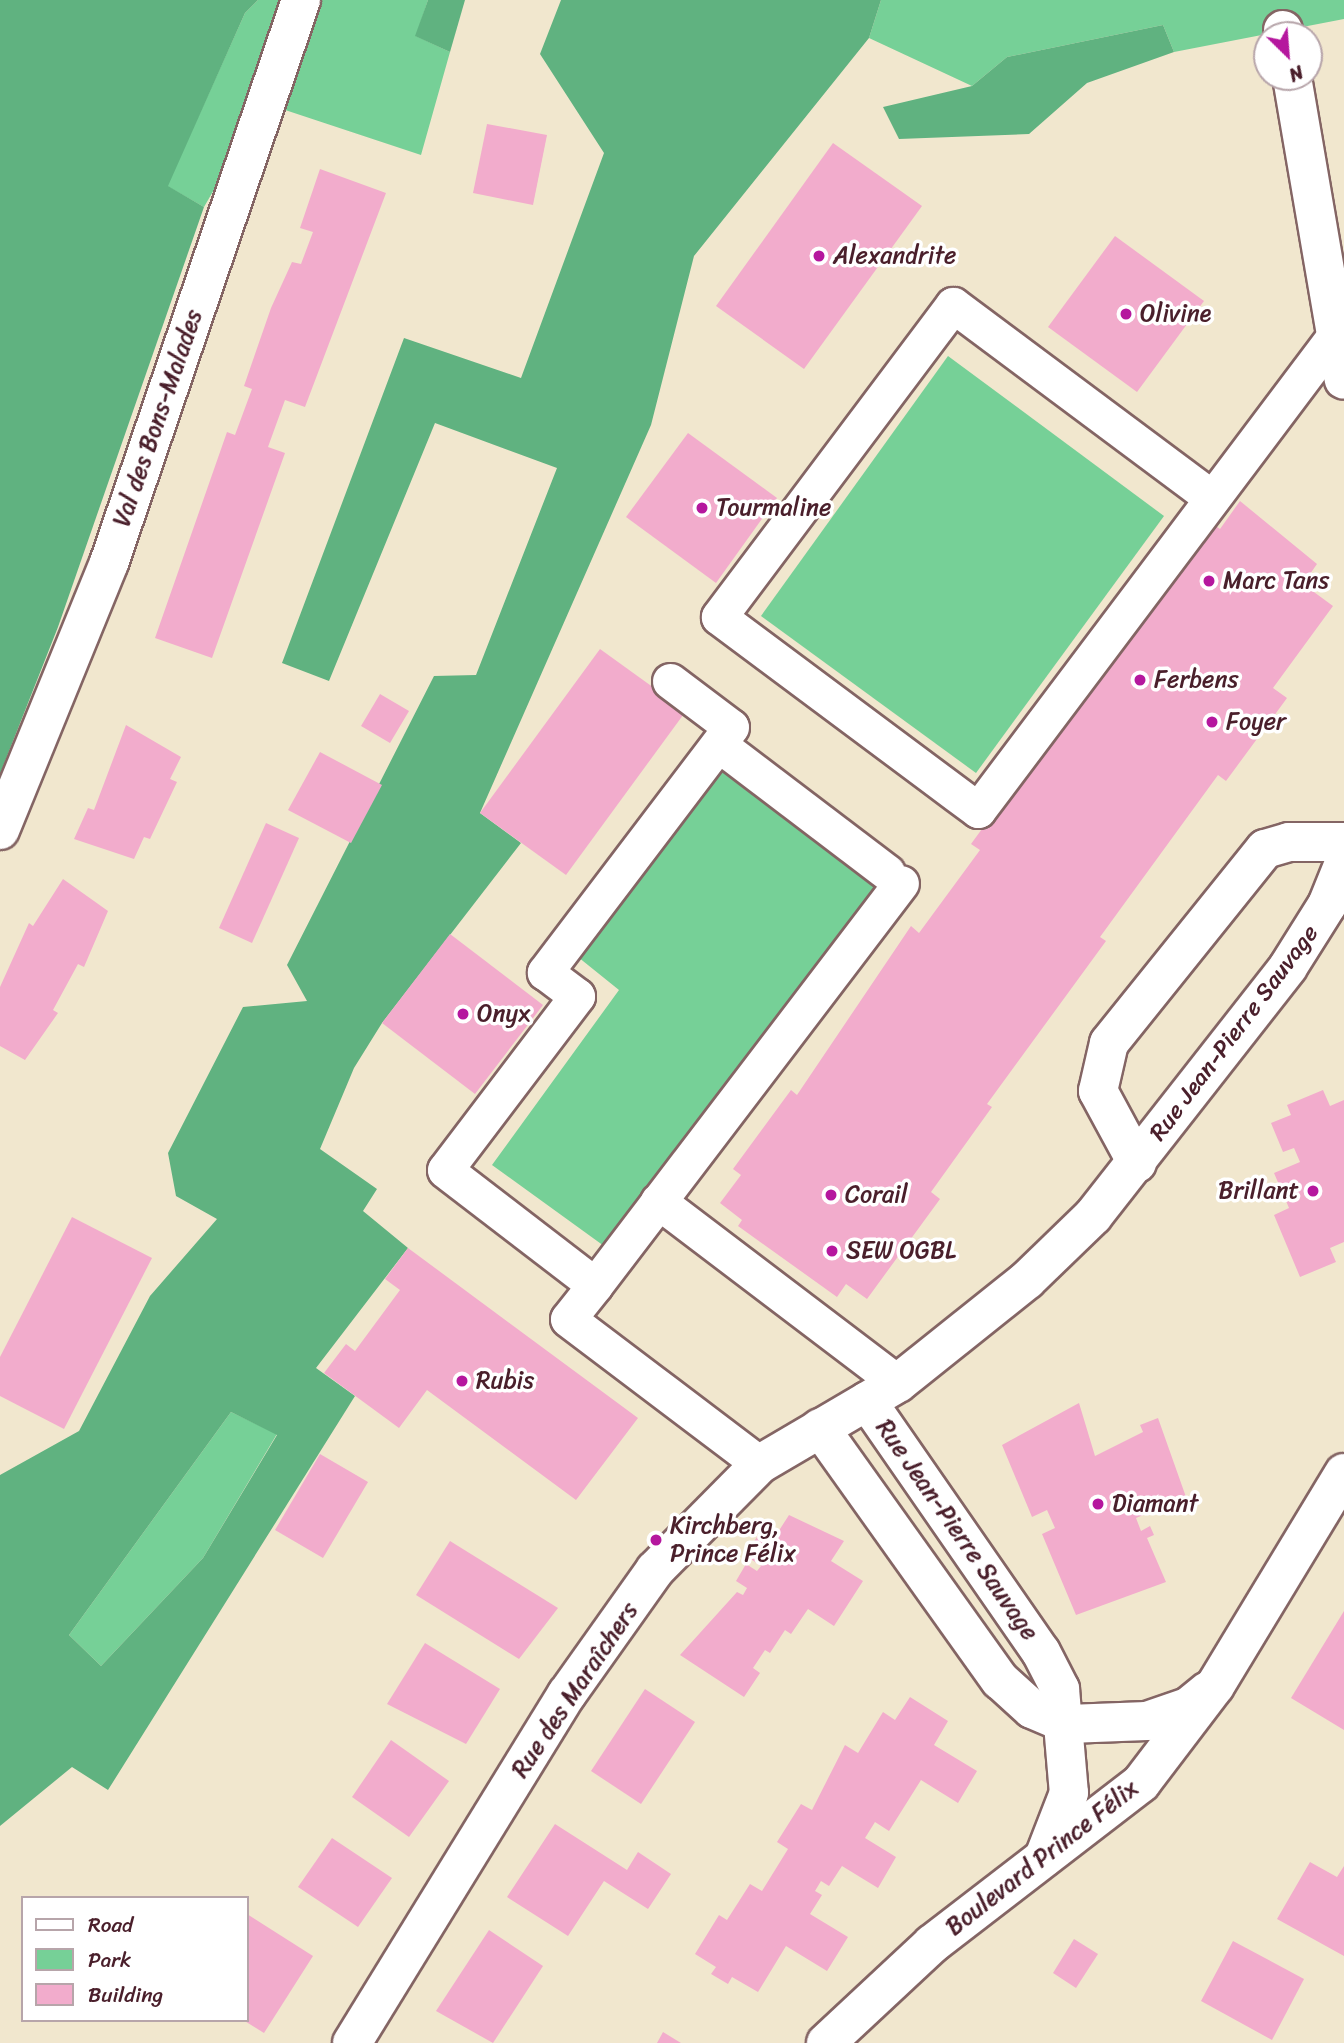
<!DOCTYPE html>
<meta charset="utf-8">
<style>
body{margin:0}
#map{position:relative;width:1344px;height:2043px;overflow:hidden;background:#f1e7ce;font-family:Sriracha,sans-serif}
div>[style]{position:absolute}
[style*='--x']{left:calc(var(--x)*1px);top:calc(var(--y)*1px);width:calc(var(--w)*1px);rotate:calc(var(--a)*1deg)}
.green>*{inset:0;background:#76d097}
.forest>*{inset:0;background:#60b280}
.building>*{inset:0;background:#f2accc}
.roads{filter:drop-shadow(2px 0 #846564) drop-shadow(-2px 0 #846564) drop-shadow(0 2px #846564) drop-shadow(0 -2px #846564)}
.pedestrian>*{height:35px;margin:-17.5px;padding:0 17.5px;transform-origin:17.5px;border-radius:17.5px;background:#fff}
.minor>*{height:38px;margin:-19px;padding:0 19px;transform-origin:19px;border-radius:19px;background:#fff}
.dots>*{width:19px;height:19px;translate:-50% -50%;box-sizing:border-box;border:4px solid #fff;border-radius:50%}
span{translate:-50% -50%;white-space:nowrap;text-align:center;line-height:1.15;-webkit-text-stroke:7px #fff;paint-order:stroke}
.poi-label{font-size:24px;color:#4a1f2b}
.left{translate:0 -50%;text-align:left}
.right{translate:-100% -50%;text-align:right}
.street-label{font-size:24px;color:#4a1f2b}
.legend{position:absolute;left:21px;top:1896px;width:228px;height:126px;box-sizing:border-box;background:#fff;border:2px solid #b7a5aa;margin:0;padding:9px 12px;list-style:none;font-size:21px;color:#4a1f2b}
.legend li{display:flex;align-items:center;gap:14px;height:35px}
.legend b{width:35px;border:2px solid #b7a5aa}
.north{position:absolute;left:1253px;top:21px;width:70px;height:70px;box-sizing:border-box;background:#fff;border:2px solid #b7a5aa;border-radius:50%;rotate:155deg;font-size:19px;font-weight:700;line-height:28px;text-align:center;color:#4a1f2b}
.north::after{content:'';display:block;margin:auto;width:24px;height:32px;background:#b5179e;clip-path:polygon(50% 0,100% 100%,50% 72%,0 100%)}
</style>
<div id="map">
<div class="green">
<div style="clip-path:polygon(258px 0,428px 0,416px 36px,450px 52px,421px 155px,264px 103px,204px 207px,167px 186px,245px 13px)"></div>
<div style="clip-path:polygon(881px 0,1344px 0,1344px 19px,1174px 52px,1163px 25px,1007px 57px,972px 86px,869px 38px)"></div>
<div style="clip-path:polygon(948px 356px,1164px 516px,976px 773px,761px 616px)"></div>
<div style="clip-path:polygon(715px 763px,889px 889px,604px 1246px,492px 1165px,619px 990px,578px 957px)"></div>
<div style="clip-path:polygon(231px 1412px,277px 1434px,203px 1558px,101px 1666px,69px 1635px)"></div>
</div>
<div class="forest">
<div style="clip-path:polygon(0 0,258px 0,245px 13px,168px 186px,204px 207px,58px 627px,0 774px)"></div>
<div style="clip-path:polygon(428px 0,465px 0,450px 52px,415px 36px)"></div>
<div style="clip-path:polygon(evenodd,561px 0,881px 0,869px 38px,694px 256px,651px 425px,480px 813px,521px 843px,382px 1023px,354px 1068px,320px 1149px,377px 1189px,363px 1211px,408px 1248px,316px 1368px,355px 1396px,108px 1790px,72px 1767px,0 1826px,0 1475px,79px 1431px,150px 1296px,217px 1219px,176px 1196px,168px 1153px,243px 1007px,307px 1001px,287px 965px,434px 676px,476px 675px,557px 468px,435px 423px,329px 681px,282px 663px,404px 338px,521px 378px,604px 153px,540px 54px,561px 0,231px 1412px,277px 1435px,203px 1558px,101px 1666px,69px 1635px,231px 1412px)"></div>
<div style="clip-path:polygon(1163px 25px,1174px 52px,1087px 83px,1029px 134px,899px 139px,883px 107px,972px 86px,1007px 57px)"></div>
</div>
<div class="building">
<div style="clip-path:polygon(487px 124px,547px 135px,533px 205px,473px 193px)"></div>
<div style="clip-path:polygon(833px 143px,922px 206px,804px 369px,716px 306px)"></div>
<div style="clip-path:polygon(320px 169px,386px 193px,305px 407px,285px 400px,268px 447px,285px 453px,212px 658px,155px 638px,227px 432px,235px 435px,252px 389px,244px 386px,271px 308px,292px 262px,301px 264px,313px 232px,300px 228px)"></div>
<div style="clip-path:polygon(1115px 236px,1204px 301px,1137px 392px,1048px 327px)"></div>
<div style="clip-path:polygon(688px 433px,777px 498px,716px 583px,626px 517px)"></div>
<div style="clip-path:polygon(1240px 501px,1317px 564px,1303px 584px,1333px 606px,1273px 688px,1287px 698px,1226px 781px,1218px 775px,1100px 937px,1106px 941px,987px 1104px,992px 1107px,931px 1192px,940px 1199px,867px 1299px,846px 1284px,837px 1297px,738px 1226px,742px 1220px,720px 1203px,741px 1175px,733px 1169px,791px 1090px,797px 1095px,911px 926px,919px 933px,980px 850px,971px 844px,1089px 682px,1096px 687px,1210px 522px,1220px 529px)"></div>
<div style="clip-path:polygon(600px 649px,686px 711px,566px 875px,480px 813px)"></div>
<div style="clip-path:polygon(380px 694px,409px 711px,390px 743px,361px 726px)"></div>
<div style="clip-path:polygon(126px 725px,181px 757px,170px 779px,177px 782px,150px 839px,144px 837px,134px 859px,74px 839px,88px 808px,94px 810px)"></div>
<div style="clip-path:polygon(320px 752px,382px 785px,351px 843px,288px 810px)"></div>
<div style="clip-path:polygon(266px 823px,299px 838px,252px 943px,219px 928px)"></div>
<div style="clip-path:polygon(63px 879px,108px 911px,84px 967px,78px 964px,53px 1010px,58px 1013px,25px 1060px,0 1046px,0 987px,29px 923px,33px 926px)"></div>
<div style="clip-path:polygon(450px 934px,543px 1005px,475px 1094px,382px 1023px)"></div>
<div style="clip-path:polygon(1323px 1090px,1330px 1106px,1344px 1100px,1344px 1242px,1330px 1248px,1336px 1262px,1300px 1277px,1274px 1215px,1289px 1208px,1274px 1173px,1300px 1162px,1294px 1148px,1283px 1152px,1271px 1123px,1291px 1115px,1287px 1105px)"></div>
<div style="clip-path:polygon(72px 1217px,152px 1258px,64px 1429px,0 1396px,0 1357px)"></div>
<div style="clip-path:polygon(408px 1248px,638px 1418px,576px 1500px,427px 1390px,399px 1428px,324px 1373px,346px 1344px,355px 1351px,400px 1290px,385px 1279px)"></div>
<div style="clip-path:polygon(1079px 1403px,1095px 1456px,1143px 1432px,1140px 1425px,1158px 1418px,1186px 1497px,1136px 1518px,1141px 1531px,1150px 1526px,1154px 1535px,1147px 1538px,1166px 1582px,1076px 1615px,1042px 1534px,1055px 1528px,1047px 1510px,1032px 1517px,1002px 1445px)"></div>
<div style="clip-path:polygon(320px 1454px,368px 1482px,323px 1558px,275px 1530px)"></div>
<div style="clip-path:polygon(789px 1515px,844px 1541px,831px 1561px,863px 1581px,834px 1626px,808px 1609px,791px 1634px,785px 1630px,770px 1653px,765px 1650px,753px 1668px,760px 1673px,744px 1697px,680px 1655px,737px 1592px,743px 1595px,747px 1588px,736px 1581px,746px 1564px,757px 1571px,761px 1566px,745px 1555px,759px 1534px,771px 1543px)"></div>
<div style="clip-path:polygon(450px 1541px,558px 1608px,519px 1659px,416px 1595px)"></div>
<div style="clip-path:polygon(1344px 1611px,1344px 1730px,1291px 1698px)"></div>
<div style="clip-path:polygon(425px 1643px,500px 1689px,466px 1744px,387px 1704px)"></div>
<div style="clip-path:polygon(645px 1689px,695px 1722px,641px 1804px,591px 1771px)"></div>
<div style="clip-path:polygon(910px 1697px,948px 1721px,934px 1745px,977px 1771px,958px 1803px,921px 1780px,889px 1831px,875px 1822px,865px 1838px,896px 1857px,878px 1888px,842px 1866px,829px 1886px,821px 1881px,815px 1891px,822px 1895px,810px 1914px,848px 1937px,827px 1971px,786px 1946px,758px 1992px,732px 1977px,728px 1984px,711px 1974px,716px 1967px,695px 1954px,719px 1915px,727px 1920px,750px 1884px,762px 1891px,788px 1849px,777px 1842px,801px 1804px,812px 1810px,845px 1745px,858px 1753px,883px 1712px,895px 1720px)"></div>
<div style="clip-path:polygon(391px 1740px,449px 1781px,409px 1837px,352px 1797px)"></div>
<div style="clip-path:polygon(555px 1824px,627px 1870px,638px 1852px,671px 1874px,648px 1909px,604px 1881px,568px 1936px,507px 1897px)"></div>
<div style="clip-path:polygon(332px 1838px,392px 1878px,358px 1927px,298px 1887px)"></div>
<div style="clip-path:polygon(1310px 1862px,1337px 1877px,1344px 1866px,1344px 1956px,1277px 1919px)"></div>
<div style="clip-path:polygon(247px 1914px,313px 1956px,264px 2033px,243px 2020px)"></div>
<div style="clip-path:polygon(489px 1930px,543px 1966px,493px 2043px,436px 2011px)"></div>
<div style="clip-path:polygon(1074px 1939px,1098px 1954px,1076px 1988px,1053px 1973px)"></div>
<div style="clip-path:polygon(1233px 1941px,1304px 1979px,1272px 2040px,1201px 2001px)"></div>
<div style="clip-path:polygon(663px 2032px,681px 2043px,657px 2043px)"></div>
</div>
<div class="roads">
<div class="pedestrian">
<div style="--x:1212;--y:498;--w:323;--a:-143.3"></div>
<div style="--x:953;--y:305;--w:390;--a:126.9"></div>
<div style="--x:719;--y:617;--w:323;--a:36.7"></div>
<div style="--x:978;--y:810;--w:596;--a:-53.05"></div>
<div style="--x:670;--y:681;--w:76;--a:37"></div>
<div style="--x:731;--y:727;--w:308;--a:127.2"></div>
<div style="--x:545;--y:972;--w:40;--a:37"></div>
<div style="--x:577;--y:996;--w:218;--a:127.2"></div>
<div style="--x:445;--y:1170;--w:189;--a:37.5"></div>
<div style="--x:595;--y:1285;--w:505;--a:-52.72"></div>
<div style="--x:730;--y:753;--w:197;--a:37.2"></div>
<div style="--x:658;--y:1201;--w:301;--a:37.2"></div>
<div style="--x:595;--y:1285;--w:43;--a:128.5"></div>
<div style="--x:568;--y:1319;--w:241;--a:37.1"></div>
</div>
<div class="minor">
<div style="--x:1283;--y:30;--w:5;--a:79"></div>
<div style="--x:1292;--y:77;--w:307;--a:80.3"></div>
<div style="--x:0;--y:830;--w:288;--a:-67.8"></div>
<div style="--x:109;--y:563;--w:595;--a:-71.17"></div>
<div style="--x:1137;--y:1163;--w:82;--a:-118.4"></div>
<div style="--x:1098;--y:1091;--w:49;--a:-77.1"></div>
<div style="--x:1109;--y:1043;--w:249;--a:-51.2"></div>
<div style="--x:1265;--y:849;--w:25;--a:-16"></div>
<div style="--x:1289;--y:842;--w:55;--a:0"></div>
<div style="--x:867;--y:1401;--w:305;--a:55.3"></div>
<div style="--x:1041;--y:1652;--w:42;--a:62.8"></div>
<div style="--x:1060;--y:1689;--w:104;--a:85.1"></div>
<div style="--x:1069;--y:1793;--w:69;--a:111.3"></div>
<div style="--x:820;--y:1428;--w:310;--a:54.5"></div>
<div style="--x:1000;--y:1680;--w:43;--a:42.2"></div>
<div style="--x:1032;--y:1709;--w:39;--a:23"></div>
<div style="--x:1068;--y:1724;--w:79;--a:-2.2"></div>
<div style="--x:1147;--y:1721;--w:43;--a:-18.9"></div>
<div style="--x:1188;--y:1707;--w:26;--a:-39"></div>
<div style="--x:352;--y:2043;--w:410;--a:-58.4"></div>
<div style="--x:567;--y:1694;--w:152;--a:-54.6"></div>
<div style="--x:655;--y:1570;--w:149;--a:-45.3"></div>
<div style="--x:760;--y:1464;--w:160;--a:-30.4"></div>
<div style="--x:898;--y:1383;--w:165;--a:-38.6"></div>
<div style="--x:1027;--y:1280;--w:92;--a:-44.1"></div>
<div style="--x:1093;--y:1216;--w:316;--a:-51.9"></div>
<div style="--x:1288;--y:967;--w:73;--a:-57.8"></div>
<div style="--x:1327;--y:905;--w:45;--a:-68"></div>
<div style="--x:826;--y:2043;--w:145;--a:-43"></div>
<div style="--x:932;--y:1944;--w:264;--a:-37.6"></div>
<div style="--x:1141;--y:1783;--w:122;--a:-52.7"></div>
<div style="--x:1215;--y:1686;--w:249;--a:-58.8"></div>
</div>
</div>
<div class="dots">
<div style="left:819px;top:256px;background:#b5179e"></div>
<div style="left:1126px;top:314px;background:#b5179e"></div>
<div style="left:702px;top:508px;background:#b5179e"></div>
<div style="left:1209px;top:581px;background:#b5179e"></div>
<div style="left:1140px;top:680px;background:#b5179e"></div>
<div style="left:1212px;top:722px;background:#b5179e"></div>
<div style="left:463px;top:1014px;background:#b5179e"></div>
<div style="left:1313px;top:1191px;background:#b5179e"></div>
<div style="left:831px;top:1195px;background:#b5179e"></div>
<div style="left:832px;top:1251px;background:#b5179e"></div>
<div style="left:462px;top:1381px;background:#b5179e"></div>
<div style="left:1098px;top:1504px;background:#b5179e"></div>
<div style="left:656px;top:1540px;background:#b5179e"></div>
</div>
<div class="poi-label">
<span class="left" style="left:833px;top:256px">Alexandrite</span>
<span class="left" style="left:1140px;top:314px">Olivine</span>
<span class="left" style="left:716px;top:508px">Tourmaline</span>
<span class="left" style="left:1223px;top:581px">Marc Tans</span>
<span class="left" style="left:1154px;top:680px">Ferbens</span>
<span class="left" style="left:1226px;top:722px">Foyer</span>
<span class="left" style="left:477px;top:1014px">Onyx</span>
<span class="right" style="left:1299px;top:1191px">Brillant</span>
<span class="left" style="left:845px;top:1195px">Corail</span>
<span class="left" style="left:846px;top:1251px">SEW OGBL</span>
<span class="left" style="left:476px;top:1381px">Rubis</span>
<span class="left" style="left:1112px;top:1504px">Diamant</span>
<span class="left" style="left:670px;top:1540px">Kirchberg,<br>Prince Félix</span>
</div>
<div class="street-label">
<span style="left:158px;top:418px;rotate:-71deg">Val des Bons-Malades</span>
<span style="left:1234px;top:1033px;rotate:-53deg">Rue Jean-Pierre Sauvage</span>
<span style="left:957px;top:1530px;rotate:55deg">Rue Jean-Pierre Sauvage</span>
<span style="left:575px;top:1690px;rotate:-56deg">Rue des Maraîchers</span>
<span style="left:1042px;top:1858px;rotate:-38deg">Boulevard Prince Félix</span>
</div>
<ul class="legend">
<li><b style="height:9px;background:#fff"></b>Road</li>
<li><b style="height:19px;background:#76d097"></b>Park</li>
<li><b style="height:19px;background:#f2accc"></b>Building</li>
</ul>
<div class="north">N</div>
</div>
